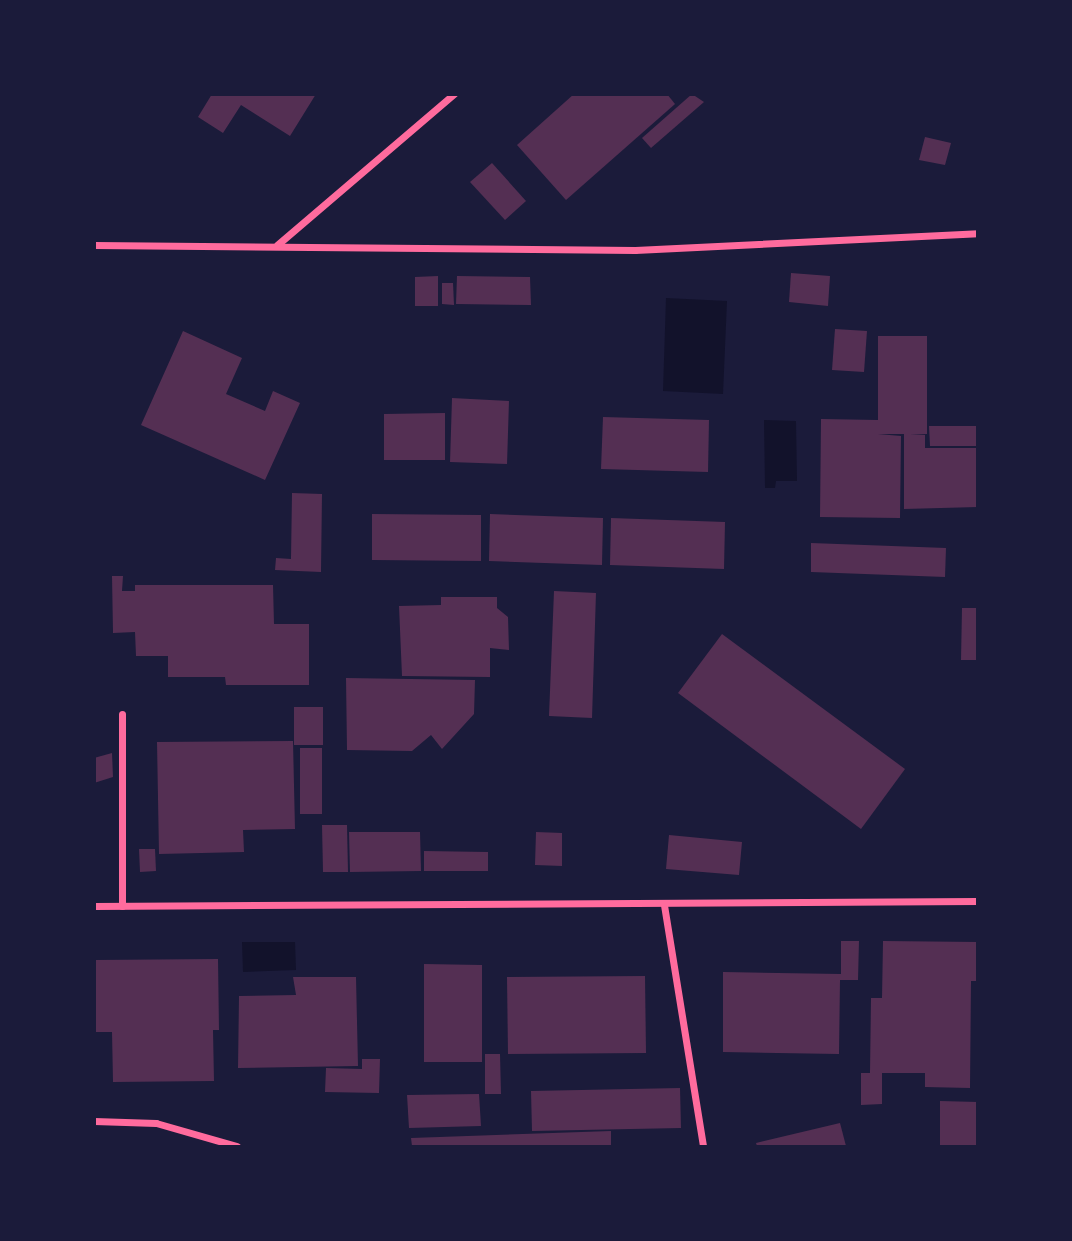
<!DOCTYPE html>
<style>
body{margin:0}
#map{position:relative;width:1072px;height:1241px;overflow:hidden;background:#1b1b3a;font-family:Cabin,sans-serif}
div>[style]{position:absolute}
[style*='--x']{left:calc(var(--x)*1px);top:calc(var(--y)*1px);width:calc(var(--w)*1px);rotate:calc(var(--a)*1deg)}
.water>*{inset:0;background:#12122b}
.building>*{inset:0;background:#542f53}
.minor>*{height:7px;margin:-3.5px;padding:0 3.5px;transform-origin:3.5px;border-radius:3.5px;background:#ff6b9d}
span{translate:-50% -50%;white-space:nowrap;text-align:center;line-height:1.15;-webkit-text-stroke:5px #1b1b3a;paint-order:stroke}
.frame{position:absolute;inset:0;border:96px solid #1b1b3a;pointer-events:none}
</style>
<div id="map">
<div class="water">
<div style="clip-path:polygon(666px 298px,727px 301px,723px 394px,663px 391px)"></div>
<div style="clip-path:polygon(764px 420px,796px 421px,797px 481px,776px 481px,775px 488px,765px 488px)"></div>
<div style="clip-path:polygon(242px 942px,295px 942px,296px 970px,243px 972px)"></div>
</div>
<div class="building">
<div style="clip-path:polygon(212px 94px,316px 94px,290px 136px,241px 105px,223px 133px,198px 117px)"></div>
<div style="clip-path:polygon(574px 94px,667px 94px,675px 104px,566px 200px,517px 145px)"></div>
<div style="clip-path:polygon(692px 94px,704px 102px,651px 148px,642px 138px)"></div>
<div style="clip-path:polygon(925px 137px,951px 143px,945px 165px,919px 160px)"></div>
<div style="clip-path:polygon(492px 163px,526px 201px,505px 220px,470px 182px)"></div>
<div style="clip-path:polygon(791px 273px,830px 276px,828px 306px,789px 302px)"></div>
<div style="clip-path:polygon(438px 276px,438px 306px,415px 306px,415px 277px)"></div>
<div style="clip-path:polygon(457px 276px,530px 277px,531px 305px,456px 304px)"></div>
<div style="clip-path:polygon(442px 283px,453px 283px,454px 305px,442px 304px)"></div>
<div style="clip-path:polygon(835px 329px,867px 331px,864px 372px,832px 370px)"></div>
<div style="clip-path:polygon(183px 331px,242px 358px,226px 394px,265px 411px,273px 391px,300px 403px,265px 480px,141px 425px)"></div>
<div style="clip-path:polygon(878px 336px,927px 336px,927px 434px,910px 435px,925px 435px,925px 448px,978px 448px,978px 507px,904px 509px,904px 434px,878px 434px,901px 436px,900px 518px,820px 517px,821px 419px,878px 420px)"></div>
<div style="clip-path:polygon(452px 398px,509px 401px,507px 464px,450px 462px)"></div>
<div style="clip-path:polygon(445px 413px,445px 460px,384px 460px,384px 414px)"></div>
<div style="clip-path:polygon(603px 417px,709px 420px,708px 472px,601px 469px)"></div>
<div style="clip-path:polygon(929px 426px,978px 426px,978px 446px,930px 446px)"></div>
<div style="clip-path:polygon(292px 493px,322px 494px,321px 572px,275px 570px,276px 558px,291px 559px)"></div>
<div style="clip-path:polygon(372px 514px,481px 515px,481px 561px,372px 560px)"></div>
<div style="clip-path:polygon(490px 514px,603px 518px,602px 565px,489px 561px)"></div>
<div style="clip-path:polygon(611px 518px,725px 522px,724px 569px,610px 565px)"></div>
<div style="clip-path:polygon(811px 543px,946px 548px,945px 577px,811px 572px)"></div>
<div style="clip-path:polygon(112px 576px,123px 576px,122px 591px,135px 591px,135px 585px,273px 585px,274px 624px,309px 624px,309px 685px,226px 685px,225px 677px,168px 677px,168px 656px,136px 656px,135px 632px,113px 633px)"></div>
<div style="clip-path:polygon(554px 591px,596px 593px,592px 718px,549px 716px)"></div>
<div style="clip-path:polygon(441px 597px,497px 597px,497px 608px,508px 617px,509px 650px,490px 648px,490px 677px,402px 676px,399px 606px,441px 605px)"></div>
<div style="clip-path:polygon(962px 608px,978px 608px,978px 660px,961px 660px)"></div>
<div style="clip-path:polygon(722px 634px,905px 769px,861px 829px,678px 693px)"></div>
<div style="clip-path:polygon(346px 678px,475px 680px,474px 714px,442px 749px,431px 735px,412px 751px,347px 750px)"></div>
<div style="clip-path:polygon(294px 707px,323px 707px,323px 745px,294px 745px)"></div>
<div style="clip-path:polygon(293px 741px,295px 829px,243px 830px,244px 852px,159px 854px,157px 742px)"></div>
<div style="clip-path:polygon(300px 748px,322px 748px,322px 814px,300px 814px)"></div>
<div style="clip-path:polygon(112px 753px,113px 777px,94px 783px,94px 758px)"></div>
<div style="clip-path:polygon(322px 825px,347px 825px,348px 872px,323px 872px)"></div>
<div style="clip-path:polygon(349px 832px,420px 832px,421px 871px,350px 872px)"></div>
<div style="clip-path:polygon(536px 832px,562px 833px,562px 866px,535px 865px)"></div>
<div style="clip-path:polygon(669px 835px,742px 842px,739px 875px,666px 869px)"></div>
<div style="clip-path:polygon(139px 849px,155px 849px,156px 871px,140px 872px)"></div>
<div style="clip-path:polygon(424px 851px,488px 852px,488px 871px,424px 871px)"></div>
<div style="clip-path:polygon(841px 941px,859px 941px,858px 980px,840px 980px,839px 1054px,723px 1052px,723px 972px,841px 974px)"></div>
<div style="clip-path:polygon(883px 941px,978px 942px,978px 981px,971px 981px,970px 1088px,925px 1087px,925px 1073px,882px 1073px,882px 1104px,861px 1105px,861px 1073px,870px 1073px,871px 998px,882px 998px)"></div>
<div style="clip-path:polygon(218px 959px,219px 1030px,213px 1030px,214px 1081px,113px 1082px,112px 1032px,94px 1032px,94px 960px)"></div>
<div style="clip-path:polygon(424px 964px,482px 965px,482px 1062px,424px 1062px)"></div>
<div style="clip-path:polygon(645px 976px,646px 1053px,508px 1054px,507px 977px)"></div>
<div style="clip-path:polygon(293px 977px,356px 977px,358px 1066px,238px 1068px,239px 996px,296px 995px)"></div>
<div style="clip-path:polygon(485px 1054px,500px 1054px,501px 1094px,485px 1094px)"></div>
<div style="clip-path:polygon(362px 1059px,380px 1059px,379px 1093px,325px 1092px,326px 1068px,362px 1069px)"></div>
<div style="clip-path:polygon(680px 1088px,681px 1128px,532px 1131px,531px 1091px)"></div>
<div style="clip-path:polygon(479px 1094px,481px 1126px,409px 1128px,407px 1095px)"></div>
<div style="clip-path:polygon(940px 1101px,978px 1102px,978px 1146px,940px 1146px)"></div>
<div style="clip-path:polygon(840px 1123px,846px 1146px,757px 1146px,756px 1143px)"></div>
<div style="clip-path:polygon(611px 1131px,611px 1146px,412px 1146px,411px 1138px)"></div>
</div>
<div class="minor">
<div style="--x:94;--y:245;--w:541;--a:0.53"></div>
<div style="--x:635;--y:250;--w:343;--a:-2.8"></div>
<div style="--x:277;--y:245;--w:233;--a:-40.5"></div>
<div style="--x:664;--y:905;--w:244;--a:80.8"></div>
<div style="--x:94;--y:906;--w:884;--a:-0.32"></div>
<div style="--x:122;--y:906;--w:192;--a:-90"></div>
<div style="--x:94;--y:1121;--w:62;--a:1.8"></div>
<div style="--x:156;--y:1123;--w:84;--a:15.9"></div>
</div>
<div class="frame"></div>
</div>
